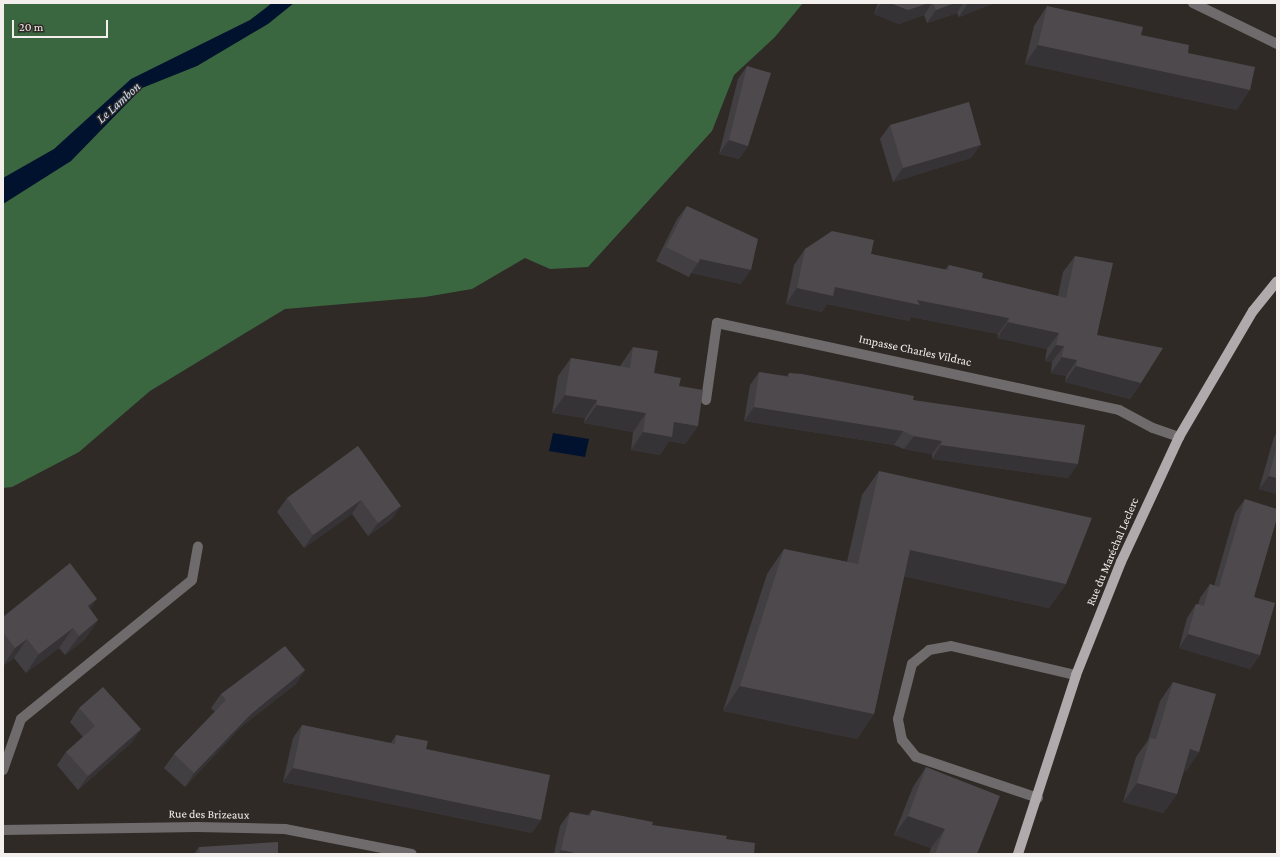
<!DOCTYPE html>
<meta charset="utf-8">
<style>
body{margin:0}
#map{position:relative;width:1280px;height:857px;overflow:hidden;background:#302a27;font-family:"Crimson Pro",serif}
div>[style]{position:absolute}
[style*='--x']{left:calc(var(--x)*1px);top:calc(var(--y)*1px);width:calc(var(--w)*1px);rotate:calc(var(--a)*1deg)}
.forest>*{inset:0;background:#3a6640}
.water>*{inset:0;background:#00122d}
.service>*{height:10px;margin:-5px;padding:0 5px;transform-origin:5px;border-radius:5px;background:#6f6b6c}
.minor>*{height:10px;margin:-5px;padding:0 5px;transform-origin:5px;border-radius:5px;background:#6f6b6c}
.tertiary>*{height:10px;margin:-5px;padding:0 5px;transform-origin:5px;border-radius:5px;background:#6f6b6c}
.primary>*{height:10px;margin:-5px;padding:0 5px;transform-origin:5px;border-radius:5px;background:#b1aaac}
.wall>*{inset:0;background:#423f42}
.shaded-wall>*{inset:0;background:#363336}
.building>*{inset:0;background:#4d494d}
span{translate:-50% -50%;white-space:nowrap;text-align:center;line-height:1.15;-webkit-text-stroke:3px #302a27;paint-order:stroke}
.street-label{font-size:12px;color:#f3efed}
.water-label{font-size:13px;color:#cde3fe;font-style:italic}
.frame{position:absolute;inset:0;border:4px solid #f3efed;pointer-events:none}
.scale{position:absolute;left:12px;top:20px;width:96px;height:18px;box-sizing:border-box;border:2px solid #f3efed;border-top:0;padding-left:5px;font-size:12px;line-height:14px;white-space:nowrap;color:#f3efed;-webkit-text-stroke:3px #302a27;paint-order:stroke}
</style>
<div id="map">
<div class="forest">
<div style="clip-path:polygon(3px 3px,803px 3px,775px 37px,734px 75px,712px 131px,588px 267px,550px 269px,525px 258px,472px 289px,425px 297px,285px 309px,150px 391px,79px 452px,12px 487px,3px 488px)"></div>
</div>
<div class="water">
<div style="clip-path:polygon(272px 3px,294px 3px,268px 24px,197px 66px,142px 88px,71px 161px,3px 204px,3px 178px,54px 149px,131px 79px,250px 20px)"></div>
<div style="clip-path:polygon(553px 433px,589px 439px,585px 457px,549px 451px)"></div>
</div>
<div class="service">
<div style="--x:1038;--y:798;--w:129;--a:-161.4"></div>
<div style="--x:916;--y:757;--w:22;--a:-129"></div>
<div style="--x:902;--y:740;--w:21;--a:-101"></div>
<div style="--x:898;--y:719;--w:57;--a:-75.7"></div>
<div style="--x:912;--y:664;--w:22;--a:-39"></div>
<div style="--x:929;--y:650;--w:22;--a:-10"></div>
<div style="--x:951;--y:646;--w:128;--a:13.1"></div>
</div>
<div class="minor">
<div style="--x:1193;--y:3;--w:93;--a:26"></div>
<div style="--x:706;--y:400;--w:78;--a:-81.9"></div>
<div style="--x:717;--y:323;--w:411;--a:12.2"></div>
<div style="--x:1119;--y:410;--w:38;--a:28"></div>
<div style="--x:1153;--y:428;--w:28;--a:19"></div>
<div style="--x:3;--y:770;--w:54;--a:-70.6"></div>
<div style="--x:21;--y:719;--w:220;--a:-39.1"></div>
<div style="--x:192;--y:580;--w:34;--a:-80"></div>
</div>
<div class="tertiary">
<div style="--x:3;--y:830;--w:194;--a:-0.9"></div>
<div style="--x:197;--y:827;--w:88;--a:1.3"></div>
<div style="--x:285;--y:829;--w:129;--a:11.1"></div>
</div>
<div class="primary">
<div style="--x:1018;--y:854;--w:188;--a:-72"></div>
<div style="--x:1076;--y:675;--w:122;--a:-68.3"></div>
<div style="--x:1121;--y:562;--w:138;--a:-65.1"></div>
<div style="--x:1179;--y:437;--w:146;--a:-59.6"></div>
<div style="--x:1253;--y:311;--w:38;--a:-51"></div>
</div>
<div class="wall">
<div style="clip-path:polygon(878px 3px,995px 3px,959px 17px,957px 13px,927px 23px,924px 15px,899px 24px,874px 14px)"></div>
<div style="clip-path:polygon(1047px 6px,1141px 35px,1237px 110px,1025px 64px,1034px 26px)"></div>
<div style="clip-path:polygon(747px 66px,748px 146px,739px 159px,719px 154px,738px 79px)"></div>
<div style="clip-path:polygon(890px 125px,971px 158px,893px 182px,880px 139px)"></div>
<div style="clip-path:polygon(687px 206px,741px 284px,691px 273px,689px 277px,656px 261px,677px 219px)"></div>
<div style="clip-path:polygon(805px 249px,871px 254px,945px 270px,949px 265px,982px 278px,1058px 296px,1063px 272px,1075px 256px,1097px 335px,1141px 383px,1130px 399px,1065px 382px,1066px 376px,1051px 373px,1052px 362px,1045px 361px,1047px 349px,997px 338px,998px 334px,911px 317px,909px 321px,827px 304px,822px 312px,786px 304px,794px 265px)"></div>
<div style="clip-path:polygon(633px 347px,698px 426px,685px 444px,669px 441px,660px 455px,631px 450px,633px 432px,584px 423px,585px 418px,552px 413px,558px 376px,571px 358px,620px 366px)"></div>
<div style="clip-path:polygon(759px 372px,787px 376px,789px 373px,913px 400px,1078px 464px,1068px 478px,932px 459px,932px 454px,904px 449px,894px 445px,744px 421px,750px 385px)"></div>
<div style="clip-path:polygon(1277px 433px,1277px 494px,1259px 489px,1274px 437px)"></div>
<div style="clip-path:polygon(358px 446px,392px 519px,368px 536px,352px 514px,304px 548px,277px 512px,287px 498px)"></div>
<div style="clip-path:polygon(879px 471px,1066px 584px,1049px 608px,904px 576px,874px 714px,857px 739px,723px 711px,767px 574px,784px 549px,847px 562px,862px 495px)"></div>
<div style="clip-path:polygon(1245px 499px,1260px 655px,1250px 669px,1179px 648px,1187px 618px,1196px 604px,1198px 605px,1200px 598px,1210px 584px,1214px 586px,1235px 513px)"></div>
<div style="clip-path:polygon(90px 609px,98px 620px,85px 639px,65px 655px,59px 648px,26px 673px,14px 658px,3px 666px,3px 617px)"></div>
<div style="clip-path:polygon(305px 670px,296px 684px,241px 727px,185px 787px,164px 768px,174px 754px,215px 712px,211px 708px,221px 694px)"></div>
<div style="clip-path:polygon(1173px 682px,1199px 752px,1186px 771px,1184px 771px,1177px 794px,1163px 813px,1123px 802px,1136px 757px,1148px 740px,1160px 701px)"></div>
<div style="clip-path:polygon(79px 708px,141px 729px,131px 743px,78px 790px,57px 765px,66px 752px,83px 737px,70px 722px)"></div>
<div style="clip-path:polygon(302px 725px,391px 743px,396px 735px,426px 749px,532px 833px,283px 782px,293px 738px)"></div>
<div style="clip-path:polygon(926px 767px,977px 854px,929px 854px,931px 848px,894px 835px,913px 787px)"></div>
<div style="clip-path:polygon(592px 810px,652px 825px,726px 839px,754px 854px,554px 854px,560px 826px,570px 812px,588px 815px)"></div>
<div style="clip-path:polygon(199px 847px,278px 854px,194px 854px)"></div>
</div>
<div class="shaded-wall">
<div style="clip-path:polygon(881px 3px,932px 3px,924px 15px,899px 24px,874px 14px)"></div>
<div style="clip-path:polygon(955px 3px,963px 3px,957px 13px,927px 23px,936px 10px)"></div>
<div style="clip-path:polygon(968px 3px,995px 3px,959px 17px)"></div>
<div style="clip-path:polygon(1038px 45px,1250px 90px,1237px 110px,1025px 64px)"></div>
<div style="clip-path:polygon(729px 140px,748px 146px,739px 159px,719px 154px)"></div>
<div style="clip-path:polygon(981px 145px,971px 158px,893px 182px,903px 168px)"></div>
<div style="clip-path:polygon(700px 259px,751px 270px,741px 284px,691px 273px,698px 263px)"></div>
<div style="clip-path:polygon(835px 287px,917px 300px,1009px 318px,998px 334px,911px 317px,909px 321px,827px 304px,822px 312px,786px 304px,797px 288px)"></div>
<div style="clip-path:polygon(1008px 322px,1059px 333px,1047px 349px,997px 338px)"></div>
<div style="clip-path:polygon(1056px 345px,1064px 346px,1052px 362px,1045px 361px)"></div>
<div style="clip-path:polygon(1062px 357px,1077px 360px,1066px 376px,1051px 373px)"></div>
<div style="clip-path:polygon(1076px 366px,1141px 383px,1130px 399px,1065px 382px)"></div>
<div style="clip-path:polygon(565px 395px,597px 400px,585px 418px,552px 413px)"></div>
<div style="clip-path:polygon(597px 405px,646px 413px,633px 432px,584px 423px)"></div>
<div style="clip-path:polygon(754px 407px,903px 431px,894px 445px,744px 421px)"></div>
<div style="clip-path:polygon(674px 422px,698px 426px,685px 444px,669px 441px,660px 455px,631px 450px,643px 432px)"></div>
<div style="clip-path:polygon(914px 436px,942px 441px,932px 454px,904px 449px)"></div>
<div style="clip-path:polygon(941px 445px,1078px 464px,1068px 478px,932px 459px)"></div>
<div style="clip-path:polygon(1269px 476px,1277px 478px,1277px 494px,1259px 489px)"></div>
<div style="clip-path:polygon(361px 500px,352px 514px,304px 548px,313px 535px)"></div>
<div style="clip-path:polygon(401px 506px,392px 519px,368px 536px,378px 523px)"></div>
<div style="clip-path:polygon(910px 550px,1066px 584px,1049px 608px,892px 574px)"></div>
<div style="clip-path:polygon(97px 599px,83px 619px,88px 606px)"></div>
<div style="clip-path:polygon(98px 620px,85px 639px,65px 655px,79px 636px)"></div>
<div style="clip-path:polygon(73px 628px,59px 648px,26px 673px,39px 654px)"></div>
<div style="clip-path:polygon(1188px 634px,1260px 655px,1250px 669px,1179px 648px)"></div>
<div style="clip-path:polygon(27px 639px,14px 658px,3px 666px,15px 648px)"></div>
<div style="clip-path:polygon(305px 670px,296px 684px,241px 727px,185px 787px,194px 773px,251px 714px)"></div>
<div style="clip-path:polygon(740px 686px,874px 714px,857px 739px,723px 711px)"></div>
<div style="clip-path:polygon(141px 729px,131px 743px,78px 790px,88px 776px)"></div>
<div style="clip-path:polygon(1190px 749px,1199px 752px,1186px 771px,1176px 769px)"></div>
<div style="clip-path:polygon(293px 768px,541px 820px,532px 833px,283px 782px)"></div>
<div style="clip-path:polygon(1137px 783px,1177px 794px,1163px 813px,1123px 802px)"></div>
<div style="clip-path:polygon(908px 816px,945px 829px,931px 848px,894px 835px)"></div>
<div style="clip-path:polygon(561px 850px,580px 854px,559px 854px)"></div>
</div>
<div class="building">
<div style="clip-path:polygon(890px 3px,929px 3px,908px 10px)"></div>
<div style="clip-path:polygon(933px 3px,955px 3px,936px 10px)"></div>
<div style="clip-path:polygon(1047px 6px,1143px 27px,1141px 35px,1189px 45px,1188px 53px,1255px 67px,1250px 90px,1038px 45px)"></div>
<div style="clip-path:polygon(747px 66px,771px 73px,748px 146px,729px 140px)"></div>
<div style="clip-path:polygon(969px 102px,981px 145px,903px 168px,890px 125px)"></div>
<div style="clip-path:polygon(687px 206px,758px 239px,751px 270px,700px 259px,698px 263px,666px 247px)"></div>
<div style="clip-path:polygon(832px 231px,874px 240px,871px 254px,948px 270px,949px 265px,983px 273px,982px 278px,1066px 298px,1075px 256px,1113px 263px,1097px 335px,1163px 348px,1141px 383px,1076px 366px,1077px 360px,1062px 357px,1064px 346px,1056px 345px,1059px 333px,1008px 322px,1009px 318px,917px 300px,920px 305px,835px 287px,833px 296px,797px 288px,805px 249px)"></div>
<div style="clip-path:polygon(633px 347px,658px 351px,654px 373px,681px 378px,679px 386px,703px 390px,698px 426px,674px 422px,672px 437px,643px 432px,646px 413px,597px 405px,597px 400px,565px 395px,571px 358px,630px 368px)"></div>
<div style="clip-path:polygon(759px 372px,789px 377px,789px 373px,802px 374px,914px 396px,913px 400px,1085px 425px,1078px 464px,941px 445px,942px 441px,914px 436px,903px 431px,754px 407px)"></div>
<div style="clip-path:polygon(358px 446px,401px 506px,378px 523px,361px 500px,313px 535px,287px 498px)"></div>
<div style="clip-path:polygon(1277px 446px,1277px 478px,1269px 476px)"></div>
<div style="clip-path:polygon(879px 471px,1092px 518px,1066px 584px,910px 550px,874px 714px,740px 686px,784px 549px,858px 564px)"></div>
<div style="clip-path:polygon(1245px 499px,1277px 509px,1277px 518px,1254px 597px,1275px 603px,1260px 655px,1188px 634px,1196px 604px,1204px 606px,1210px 584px,1219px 587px)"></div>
<div style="clip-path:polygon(70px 563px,97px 599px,88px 606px,98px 620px,79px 636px,73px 628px,39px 654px,27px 639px,15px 648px,3px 632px,3px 617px)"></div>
<div style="clip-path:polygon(285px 646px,305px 670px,251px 714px,194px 773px,174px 754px,226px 700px,221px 694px)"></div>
<div style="clip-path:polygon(1173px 682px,1216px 694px,1199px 752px,1190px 749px,1177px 794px,1137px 783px,1150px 738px,1156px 739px)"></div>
<div style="clip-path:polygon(103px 687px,141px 729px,88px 776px,66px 752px,95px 726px,79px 708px)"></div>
<div style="clip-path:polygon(302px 725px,395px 744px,396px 735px,428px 741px,426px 749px,550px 775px,541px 820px,293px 768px)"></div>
<div style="clip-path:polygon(926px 767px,1000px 796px,977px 854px,935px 854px,945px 829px,908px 816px)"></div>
<div style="clip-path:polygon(592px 810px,653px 822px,652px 825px,727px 836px,726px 839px,755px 843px,754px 854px,580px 854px,561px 850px,570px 812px,590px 816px)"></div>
<div style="clip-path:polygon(278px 842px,278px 854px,200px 854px,199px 847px)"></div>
</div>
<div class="street-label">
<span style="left:915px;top:351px;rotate:12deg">Impasse Charles Vildrac</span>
<span style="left:1113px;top:552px;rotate:-67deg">Rue du Maréchal Leclerc</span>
<span style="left:209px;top:815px;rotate:1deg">Rue des Brizeaux</span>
</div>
<div class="water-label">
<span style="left:119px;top:103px;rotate:-42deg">Le Lambon</span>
</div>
<div class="frame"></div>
<div class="scale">20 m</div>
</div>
